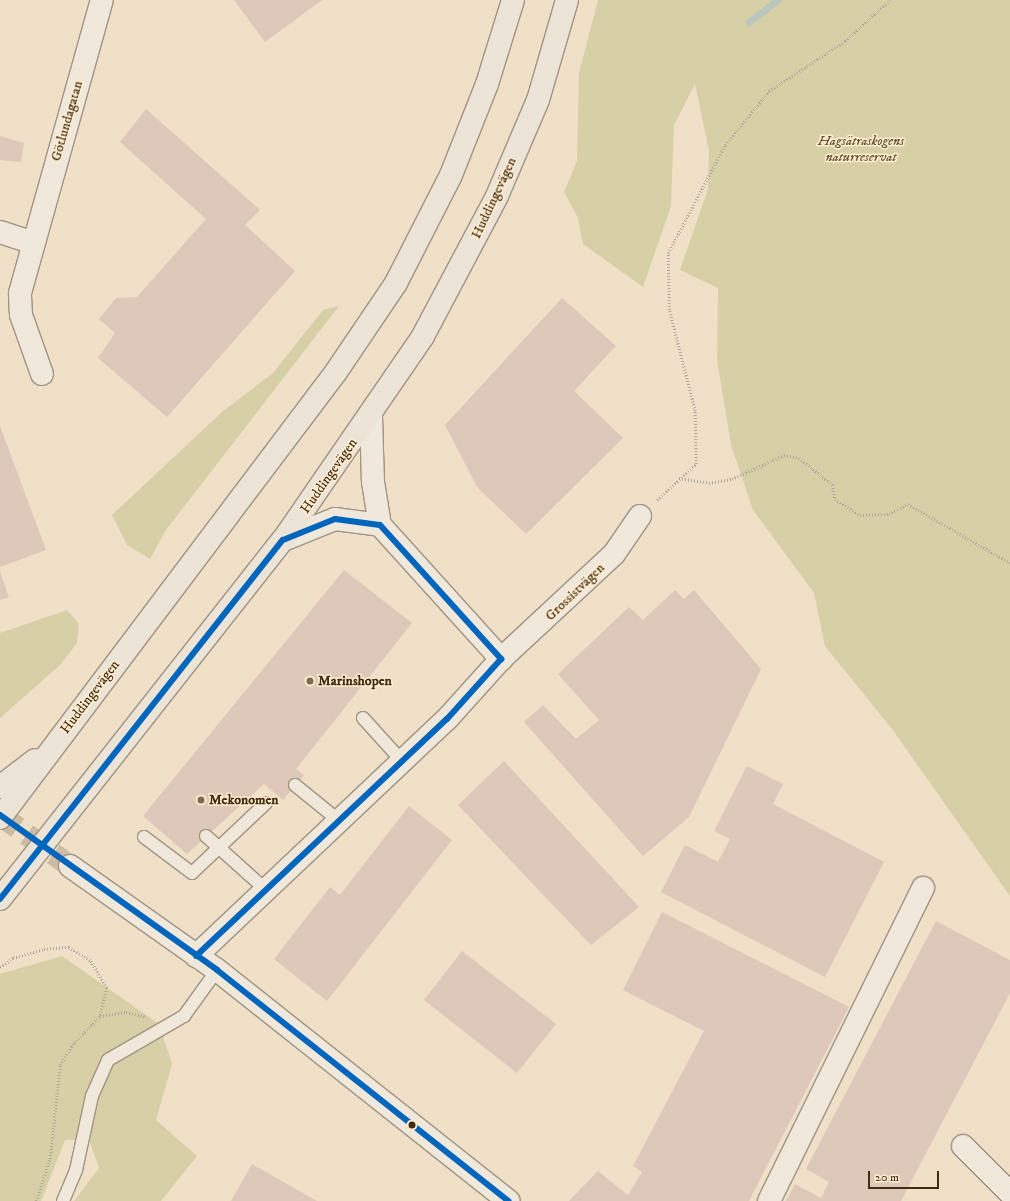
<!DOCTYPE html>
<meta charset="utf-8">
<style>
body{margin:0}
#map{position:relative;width:1010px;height:1201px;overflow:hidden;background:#efe0c7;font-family:"IM FELL DW Pica",serif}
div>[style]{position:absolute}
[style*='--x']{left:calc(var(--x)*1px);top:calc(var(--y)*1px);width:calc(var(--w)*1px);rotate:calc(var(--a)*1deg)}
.green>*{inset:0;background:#d7d0a7}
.stream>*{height:7px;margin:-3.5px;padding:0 3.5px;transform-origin:3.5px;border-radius:3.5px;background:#bac7bc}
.building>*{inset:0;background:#ddc8ba}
.minor-tunnel>*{height:22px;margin-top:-11px;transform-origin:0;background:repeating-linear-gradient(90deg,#ccbca3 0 22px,transparent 0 33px)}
.path>*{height:2.5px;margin-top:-1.25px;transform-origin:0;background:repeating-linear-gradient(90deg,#afa79b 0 1px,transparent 0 3px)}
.roads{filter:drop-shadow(1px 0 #9f9483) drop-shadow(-1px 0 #9f9483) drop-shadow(0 1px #9f9483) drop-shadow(0 -1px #9f9483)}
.service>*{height:12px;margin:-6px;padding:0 6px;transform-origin:6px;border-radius:6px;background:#f0e8db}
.minor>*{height:22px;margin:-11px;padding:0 11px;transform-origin:11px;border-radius:11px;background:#f0e8db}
.primary>*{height:22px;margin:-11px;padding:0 11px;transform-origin:11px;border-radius:11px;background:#ece4d6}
.bus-1>*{height:6px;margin:-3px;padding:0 3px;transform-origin:3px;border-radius:3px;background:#0065bd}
.dots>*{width:11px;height:11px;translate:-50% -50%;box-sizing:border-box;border:2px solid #ffedd0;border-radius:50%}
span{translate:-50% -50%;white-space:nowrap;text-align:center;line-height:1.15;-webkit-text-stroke:3px #ffedd0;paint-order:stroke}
.street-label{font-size:14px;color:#412b11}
.park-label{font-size:14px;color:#625130;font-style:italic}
.poi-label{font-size:14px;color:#412b11;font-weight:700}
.left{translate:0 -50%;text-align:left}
.scale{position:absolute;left:868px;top:1171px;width:71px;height:18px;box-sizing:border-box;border:2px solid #412b11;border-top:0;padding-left:5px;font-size:12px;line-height:14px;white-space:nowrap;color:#412b11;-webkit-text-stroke:3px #ffedd0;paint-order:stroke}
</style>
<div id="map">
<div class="green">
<div style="clip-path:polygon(598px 0,1010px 0,1010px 896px,892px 729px,825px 646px,814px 593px,753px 510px,731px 445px,717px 360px,718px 288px,680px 270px,708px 189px,709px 151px,695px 84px,674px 125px,671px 206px,643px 287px,583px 244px,578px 218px,564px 192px,577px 161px,579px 73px)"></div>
<div style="clip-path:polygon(339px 306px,166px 530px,150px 559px,127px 545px,112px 515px,222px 412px,273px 373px,323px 310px)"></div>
<div style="clip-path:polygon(67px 610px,79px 624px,77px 643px,60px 665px,0 718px,0 633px)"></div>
<div style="clip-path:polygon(62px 956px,159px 1024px,172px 1064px,156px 1120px,197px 1156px,161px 1201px,74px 1201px,99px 1168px,89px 1140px,65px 1140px,41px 1201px,0 1201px,0 974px)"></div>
</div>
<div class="stream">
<div style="--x:749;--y:22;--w:36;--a:-38"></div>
</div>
<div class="building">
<div style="clip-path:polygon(234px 0,322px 0,265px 42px)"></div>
<div style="clip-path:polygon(146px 109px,260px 210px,245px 225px,295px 271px,167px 417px,98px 358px,115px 333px,99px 319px,116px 298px,137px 297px,206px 219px,120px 142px)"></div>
<div style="clip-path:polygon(0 136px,24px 143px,21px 162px,0 160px)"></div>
<div style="clip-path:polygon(562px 298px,616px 346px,574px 391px,623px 438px,526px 534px,477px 487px,445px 425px)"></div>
<div style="clip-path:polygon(0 426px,46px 550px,0 567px)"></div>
<div style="clip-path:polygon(344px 570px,412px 623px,296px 769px,304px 775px,283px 800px,264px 784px,187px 854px,143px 816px)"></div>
<div style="clip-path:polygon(0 572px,9px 597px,0 600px)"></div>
<div style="clip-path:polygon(675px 590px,684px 599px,694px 590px,761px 669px,689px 817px,643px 856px,524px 722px,543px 705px,576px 739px,599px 720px,558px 674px,629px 607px,643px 620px)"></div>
<div style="clip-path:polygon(504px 761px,639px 907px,591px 945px,458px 805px)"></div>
<div style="clip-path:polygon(747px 766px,783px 784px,773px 804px,884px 862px,825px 977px,661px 892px,685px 845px,718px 862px,730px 839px,714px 831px)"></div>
<div style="clip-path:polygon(409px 806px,452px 840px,327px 1001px,274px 959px,330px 887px,340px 895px)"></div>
<div style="clip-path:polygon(662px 912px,849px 1007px,749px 1201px,569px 1201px,598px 1171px,628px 1195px,642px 1172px,633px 1166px,704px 1031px,623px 990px)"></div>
<div style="clip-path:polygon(936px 921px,1010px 960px,1010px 993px,901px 1201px,786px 1201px,795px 1184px,821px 1198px,829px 1182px,806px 1169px)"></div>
<div style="clip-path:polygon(462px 951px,556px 1024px,517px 1073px,424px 1000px)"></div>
<div style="clip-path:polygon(252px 1164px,317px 1201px,231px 1201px)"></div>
</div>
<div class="minor-tunnel">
<div style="--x:0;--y:815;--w:87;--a:36.1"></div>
</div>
<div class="path">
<div style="--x:679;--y:478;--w:30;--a:9"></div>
<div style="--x:709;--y:483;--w:23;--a:-10"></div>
<div style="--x:732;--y:479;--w:57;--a:-24.8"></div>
<div style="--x:784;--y:455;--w:15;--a:11"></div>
<div style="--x:799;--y:458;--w:43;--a:38.5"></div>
<div style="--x:833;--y:485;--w:14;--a:82"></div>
<div style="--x:835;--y:499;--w:30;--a:33"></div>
<div style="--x:860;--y:515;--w:29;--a:-2"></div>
<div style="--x:889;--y:514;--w:21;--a:-28"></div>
<div style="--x:908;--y:504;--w:118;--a:30"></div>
<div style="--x:657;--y:500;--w:53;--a:-42.7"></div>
<div style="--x:696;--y:464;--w:53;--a:-91.1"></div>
<div style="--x:695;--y:411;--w:104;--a:-104.4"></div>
<div style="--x:669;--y:310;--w:57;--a:-91"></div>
<div style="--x:668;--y:253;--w:122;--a:-62.2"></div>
<div style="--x:725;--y:145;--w:70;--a:-50.8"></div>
<div style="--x:769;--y:91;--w:91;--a:-33.3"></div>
<div style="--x:845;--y:41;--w:61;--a:-42.3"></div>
<div style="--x:0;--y:967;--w:16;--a:-35"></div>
<div style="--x:13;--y:958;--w:32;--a:-16"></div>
<div style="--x:44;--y:949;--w:25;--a:-5"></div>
<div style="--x:69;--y:947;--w:26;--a:32"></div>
<div style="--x:91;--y:961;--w:31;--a:59"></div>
<div style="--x:107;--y:988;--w:29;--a:104"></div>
<div style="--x:36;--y:1201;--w:44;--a:-71.6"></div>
<div style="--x:50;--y:1159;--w:95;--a:-83.9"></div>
<div style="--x:60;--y:1065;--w:26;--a:-58"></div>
<div style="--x:74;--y:1043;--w:37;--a:-46"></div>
<div style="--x:100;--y:1016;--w:26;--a:-9"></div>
<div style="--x:126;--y:1012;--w:21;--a:14"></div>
</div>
<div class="roads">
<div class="service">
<div style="--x:363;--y:718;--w:58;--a:47.8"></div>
<div style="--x:295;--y:785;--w:55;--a:39.1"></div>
<div style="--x:206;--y:836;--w:78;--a:41.9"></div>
<div style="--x:144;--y:837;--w:60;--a:36.9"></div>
<div style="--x:192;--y:873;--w:102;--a:-43.4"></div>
<div style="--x:63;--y:1201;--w:34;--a:-67"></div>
<div style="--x:76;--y:1170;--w:76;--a:-77.8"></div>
<div style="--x:92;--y:1096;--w:39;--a:-66"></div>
<div style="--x:108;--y:1060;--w:88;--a:-30.1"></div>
<div style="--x:184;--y:1016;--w:57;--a:-54.3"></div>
</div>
<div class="minor">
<div style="--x:0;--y:232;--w:33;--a:18"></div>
<div style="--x:42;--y:374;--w:63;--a:-109.6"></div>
<div style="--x:21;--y:315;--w:22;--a:-93"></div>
<div style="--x:20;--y:293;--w:304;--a:-74.4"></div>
<div style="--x:371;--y:416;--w:66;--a:88.3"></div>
<div style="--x:373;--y:482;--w:44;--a:80.8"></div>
<div style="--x:380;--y:525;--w:181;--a:47.9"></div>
<div style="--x:283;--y:540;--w:56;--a:-22"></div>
<div style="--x:335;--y:519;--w:45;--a:7.6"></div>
<div style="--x:70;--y:866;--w:180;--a:35.3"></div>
<div style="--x:217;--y:970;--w:372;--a:38.4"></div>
<div style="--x:196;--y:956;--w:345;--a:-43.4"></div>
<div style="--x:447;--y:719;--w:81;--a:-48"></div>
<div style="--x:501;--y:659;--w:154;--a:-42.9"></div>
<div style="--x:614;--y:554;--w:46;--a:-55.6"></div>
<div style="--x:963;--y:1146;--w:66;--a:45"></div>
<div style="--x:769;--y:1201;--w:349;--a:-63.8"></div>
</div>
<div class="primary">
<div style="--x:0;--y:787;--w:44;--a:-37.6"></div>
<div style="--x:0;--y:818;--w:558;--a:-53.01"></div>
<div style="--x:336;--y:372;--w:107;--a:-56"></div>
<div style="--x:396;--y:283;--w:121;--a:-63"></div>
<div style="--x:451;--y:175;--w:98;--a:-68.4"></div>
<div style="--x:487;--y:84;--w:88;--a:-72.8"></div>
<div style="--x:0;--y:899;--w:457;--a:-51.8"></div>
<div style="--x:283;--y:540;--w:247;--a:-55.5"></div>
<div style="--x:423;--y:336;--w:158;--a:-62.1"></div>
<div style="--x:497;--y:196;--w:104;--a:-66.9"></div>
<div style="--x:538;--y:100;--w:104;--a:-73.8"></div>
</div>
</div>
<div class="bus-1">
<div style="--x:0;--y:815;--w:267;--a:35.5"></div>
<div style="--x:217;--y:970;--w:372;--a:38.4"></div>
<div style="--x:0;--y:899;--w:457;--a:-51.8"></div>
<div style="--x:283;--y:540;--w:56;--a:-22"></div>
<div style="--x:335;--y:519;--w:45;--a:7.6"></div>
<div style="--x:380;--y:525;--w:181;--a:47.9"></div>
<div style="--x:196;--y:956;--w:345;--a:-43.4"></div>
<div style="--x:447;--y:719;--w:81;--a:-48"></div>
</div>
<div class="dots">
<div style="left:310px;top:681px;background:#7e6a51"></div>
<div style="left:201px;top:800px;background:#7e6a51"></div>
<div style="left:412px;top:1125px;background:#412b11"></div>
</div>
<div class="street-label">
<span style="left:67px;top:121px;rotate:-74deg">Götlundagatan</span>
<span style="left:494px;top:198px;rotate:-65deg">Huddingevägen</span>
<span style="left:329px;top:476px;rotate:-55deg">Huddingevägen</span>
<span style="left:575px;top:592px;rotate:-44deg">Grossistvägen</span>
<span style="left:90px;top:697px;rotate:-53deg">Huddingevägen</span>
</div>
<div class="park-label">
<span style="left:861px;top:149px">Hagsätraskogens<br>naturreservat</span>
</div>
<div class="poi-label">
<span class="left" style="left:318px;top:681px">Marinshopen</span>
<span class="left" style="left:209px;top:800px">Mekonomen</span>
</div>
<div class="scale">20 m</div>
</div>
